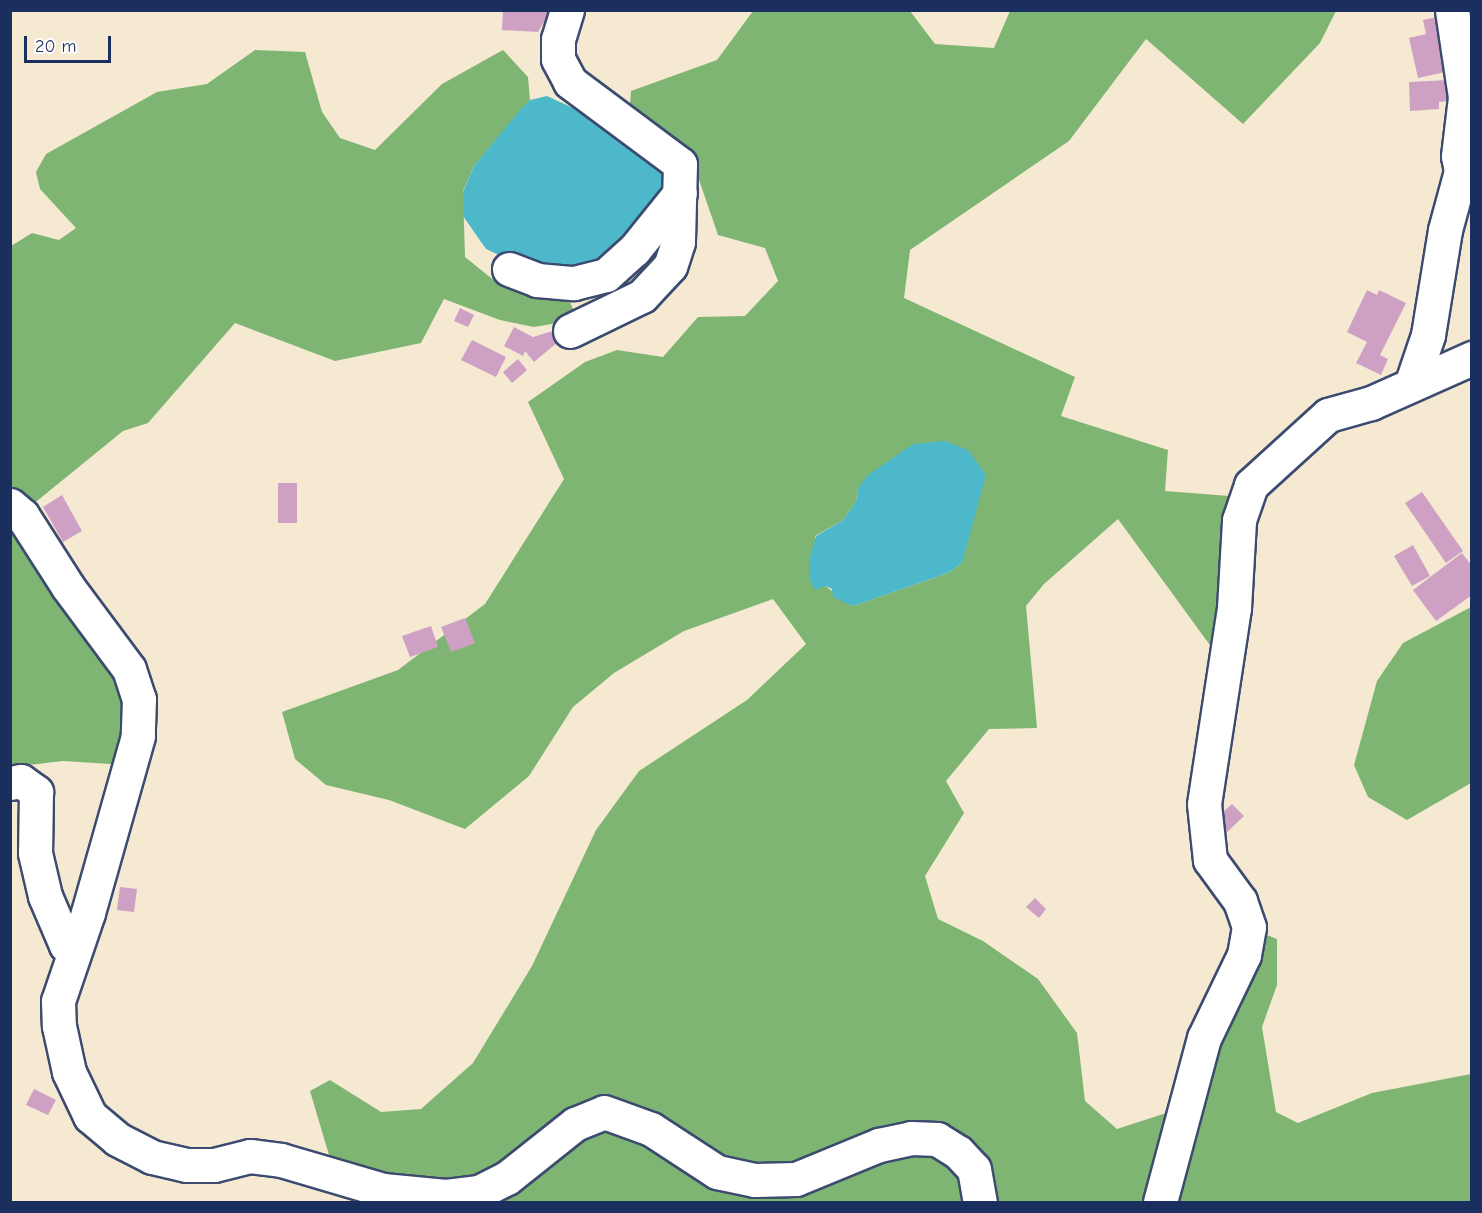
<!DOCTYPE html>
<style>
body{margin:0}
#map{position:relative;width:1482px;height:1213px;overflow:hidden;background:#f5e9d2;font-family:"Comic Neue",sans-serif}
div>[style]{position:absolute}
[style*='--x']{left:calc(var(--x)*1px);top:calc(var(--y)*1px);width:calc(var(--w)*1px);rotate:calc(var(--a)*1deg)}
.forest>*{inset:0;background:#7eb572}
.water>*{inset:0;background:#4db8ca}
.building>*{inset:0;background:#cea0c4}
.roads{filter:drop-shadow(2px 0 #3c4b6f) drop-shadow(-2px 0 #3c4b6f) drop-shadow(0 2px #3c4b6f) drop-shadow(0 -2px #3c4b6f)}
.street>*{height:33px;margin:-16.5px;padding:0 16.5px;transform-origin:16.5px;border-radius:16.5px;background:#fff}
span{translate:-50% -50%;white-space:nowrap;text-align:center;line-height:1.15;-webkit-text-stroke:4.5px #fff;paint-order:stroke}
.frame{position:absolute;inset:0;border:12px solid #1b2f5e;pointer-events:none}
.scale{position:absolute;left:24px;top:36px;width:87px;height:27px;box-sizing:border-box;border:3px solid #1b2f5e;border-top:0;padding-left:8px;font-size:18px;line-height:21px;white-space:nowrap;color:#1b2f5e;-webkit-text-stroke:4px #fff;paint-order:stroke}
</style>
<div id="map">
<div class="forest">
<div style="clip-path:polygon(evenodd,753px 11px,910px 11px,935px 44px,994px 48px,1010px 11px,1336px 11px,1320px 43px,1243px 124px,1146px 39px,1069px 141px,910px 250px,904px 298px,1075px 377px,1061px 416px,1168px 450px,1165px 491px,1229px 496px,1212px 648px,1118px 519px,1044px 584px,1026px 606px,1037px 728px,989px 729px,946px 781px,964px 813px,925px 876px,938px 919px,983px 941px,1038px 979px,1077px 1033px,1085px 1101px,1117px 1129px,1194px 1104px,1262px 933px,1277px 939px,1277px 985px,1262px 1027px,1276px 1112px,1298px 1123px,1372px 1093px,1471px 1074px,1471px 1202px,381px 1202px,329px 1155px,310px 1091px,330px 1080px,381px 1112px,421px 1109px,473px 1063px,532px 966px,596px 830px,639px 771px,747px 700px,806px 644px,773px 599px,684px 631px,614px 673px,573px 707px,529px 776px,465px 829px,389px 800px,326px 785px,295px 759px,282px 712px,398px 670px,485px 604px,564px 479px,528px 402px,585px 362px,617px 350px,663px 357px,698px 317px,745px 316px,778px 281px,765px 248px,718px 235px,695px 168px,629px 118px,631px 91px,717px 60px,753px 11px,858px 488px,962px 563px,948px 573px,853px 606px,825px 586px,815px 536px,842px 521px,856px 502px,858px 488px)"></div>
<div style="clip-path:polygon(255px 50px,305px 52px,322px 112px,340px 138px,375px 150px,442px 84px,503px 50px,528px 77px,530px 100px,474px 166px,463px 191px,465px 257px,496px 282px,532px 296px,567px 294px,573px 309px,563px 322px,534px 327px,500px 320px,444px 299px,421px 343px,335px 361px,235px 323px,148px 423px,123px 431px,32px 505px,149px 677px,142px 766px,63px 761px,11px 767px,11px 246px,32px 233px,59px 240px,76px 228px,40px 189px,36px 172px,46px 154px,157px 92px,207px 84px)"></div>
<div style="clip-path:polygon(1471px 607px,1471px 783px,1407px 820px,1368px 797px,1354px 765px,1377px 681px,1403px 643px)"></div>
</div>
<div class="water">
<div style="clip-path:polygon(547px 96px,584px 113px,670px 175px,667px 194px,613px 261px,584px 271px,514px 262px,486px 249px,463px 216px,463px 192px,474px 166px,520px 110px,530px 100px)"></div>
<div style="clip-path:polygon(945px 441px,968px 450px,986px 475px,962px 563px,948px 573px,853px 606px,833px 597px,832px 589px,825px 586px,815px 590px,809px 578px,809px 560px,816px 536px,842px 521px,856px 502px,858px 488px,868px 475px,913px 444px)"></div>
</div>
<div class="building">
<div style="clip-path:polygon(503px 10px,551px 10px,538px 32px,502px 30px)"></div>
<div style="clip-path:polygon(1446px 15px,1451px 38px,1438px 41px,1445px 72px,1418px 78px,1409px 38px,1426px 34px,1423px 20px)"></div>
<div style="clip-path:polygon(1448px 80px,1449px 101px,1439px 102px,1439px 109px,1410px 111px,1409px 82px)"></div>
<div style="clip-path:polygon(1367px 290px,1377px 295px,1379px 290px,1406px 303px,1380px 355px,1388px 359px,1381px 375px,1356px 363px,1367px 342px,1347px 332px)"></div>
<div style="clip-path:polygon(460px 308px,474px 315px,468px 327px,454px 321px)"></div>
<div style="clip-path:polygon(514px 327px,533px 337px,559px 329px,565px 336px,534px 362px,525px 351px,523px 356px,504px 346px)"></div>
<div style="clip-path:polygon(472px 340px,506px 357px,496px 377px,461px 360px)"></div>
<div style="clip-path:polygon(518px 359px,527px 370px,512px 383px,503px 372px)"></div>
<div style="clip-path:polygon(278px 483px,297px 483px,297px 523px,278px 523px)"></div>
<div style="clip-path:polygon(1422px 492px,1463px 551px,1446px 563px,1405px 503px)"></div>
<div style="clip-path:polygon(62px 495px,82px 531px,63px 542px,43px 507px)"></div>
<div style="clip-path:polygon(1413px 545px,1430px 576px,1412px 586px,1394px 556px)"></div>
<div style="clip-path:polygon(1462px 553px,1472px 566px,1472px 595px,1436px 621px,1413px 590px)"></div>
<div style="clip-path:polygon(465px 618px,475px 643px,451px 652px,441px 627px)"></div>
<div style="clip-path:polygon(431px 626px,438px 647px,410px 657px,402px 636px)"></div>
<div style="clip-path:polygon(1232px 804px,1244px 816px,1225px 834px,1213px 821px)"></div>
<div style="clip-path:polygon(120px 887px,137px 889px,134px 912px,117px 910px)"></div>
<div style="clip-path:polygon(1035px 898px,1046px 909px,1039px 918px,1026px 907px)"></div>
<div style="clip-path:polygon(34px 1089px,56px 1100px,48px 1115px,26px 1105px)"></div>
</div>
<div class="roads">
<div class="street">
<div style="--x:567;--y:10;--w:30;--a:107"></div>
<div style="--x:558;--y:39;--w:20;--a:90"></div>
<div style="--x:558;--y:59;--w:26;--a:62"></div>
<div style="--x:570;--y:82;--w:137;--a:36.7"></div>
<div style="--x:680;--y:164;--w:78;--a:91.5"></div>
<div style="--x:678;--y:242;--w:25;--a:108"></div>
<div style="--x:670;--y:266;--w:41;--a:133"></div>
<div style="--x:642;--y:296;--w:80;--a:154.1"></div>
<div style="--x:509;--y:269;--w:30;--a:21"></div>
<div style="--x:537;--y:280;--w:37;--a:5"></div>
<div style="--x:574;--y:283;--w:33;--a:-14"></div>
<div style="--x:606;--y:275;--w:38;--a:-42"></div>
<div style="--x:634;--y:250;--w:73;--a:-51.1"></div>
<div style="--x:1411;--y:385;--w:53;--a:-71.2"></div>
<div style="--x:1428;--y:335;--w:106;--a:-80.8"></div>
<div style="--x:1445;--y:230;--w:61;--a:-74.8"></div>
<div style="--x:1461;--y:171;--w:15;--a:-101"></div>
<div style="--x:1458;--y:156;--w:59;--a:-83.2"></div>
<div style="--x:1465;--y:97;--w:88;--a:-98.5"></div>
<div style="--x:10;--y:505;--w:16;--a:40"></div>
<div style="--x:22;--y:515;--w:85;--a:57.4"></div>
<div style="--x:68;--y:587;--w:102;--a:53.4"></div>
<div style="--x:129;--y:669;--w:32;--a:72"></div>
<div style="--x:139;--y:699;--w:37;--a:92"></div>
<div style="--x:138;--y:736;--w:184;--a:105.8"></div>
<div style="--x:88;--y:913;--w:93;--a:108.8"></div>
<div style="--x:58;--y:1001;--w:25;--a:88"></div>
<div style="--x:59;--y:1026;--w:47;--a:77.7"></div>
<div style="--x:69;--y:1072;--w:49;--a:64.5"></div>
<div style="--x:90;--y:1116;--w:35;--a:40"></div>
<div style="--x:117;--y:1139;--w:39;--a:27"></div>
<div style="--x:152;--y:1157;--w:36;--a:13"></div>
<div style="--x:187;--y:1165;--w:27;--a:0"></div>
<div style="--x:214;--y:1165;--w:37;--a:-14"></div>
<div style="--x:250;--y:1156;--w:31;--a:7"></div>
<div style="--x:281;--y:1160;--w:106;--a:16.4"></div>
<div style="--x:383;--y:1190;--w:63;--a:5.4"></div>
<div style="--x:446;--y:1196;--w:33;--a:-7"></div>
<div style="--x:479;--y:1192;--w:31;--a:-27"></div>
<div style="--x:507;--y:1178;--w:87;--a:-38.5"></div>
<div style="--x:575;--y:1124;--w:31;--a:-22"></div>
<div style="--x:604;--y:1112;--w:50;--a:19.9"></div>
<div style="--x:651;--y:1129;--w:79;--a:33.1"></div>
<div style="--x:717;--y:1172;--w:39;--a:12"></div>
<div style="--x:755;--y:1180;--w:41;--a:-1.4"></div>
<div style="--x:796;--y:1179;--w:90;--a:-22.3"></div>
<div style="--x:879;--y:1145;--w:33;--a:-12"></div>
<div style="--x:911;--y:1138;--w:26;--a:2"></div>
<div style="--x:937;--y:1139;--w:25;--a:32"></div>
<div style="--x:958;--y:1152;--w:23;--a:47"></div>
<div style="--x:974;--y:1169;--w:34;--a:80"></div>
<div style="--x:10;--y:783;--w:11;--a:-10"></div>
<div style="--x:21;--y:781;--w:19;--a:36"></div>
<div style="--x:36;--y:792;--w:61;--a:90.9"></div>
<div style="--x:35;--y:853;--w:44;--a:76.9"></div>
<div style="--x:45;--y:896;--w:53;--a:66.8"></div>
<div style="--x:66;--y:945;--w:11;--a:41"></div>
<div style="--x:1160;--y:1202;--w:170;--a:-75"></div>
<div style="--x:1204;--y:1038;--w:92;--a:-64.3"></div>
<div style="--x:1244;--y:955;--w:28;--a:-80"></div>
<div style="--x:1249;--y:927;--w:28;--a:-109"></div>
<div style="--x:1240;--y:901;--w:51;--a:-126.2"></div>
<div style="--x:1210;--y:860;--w:56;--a:-96.1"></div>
<div style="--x:1204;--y:804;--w:198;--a:-81.3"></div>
<div style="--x:1234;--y:608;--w:88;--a:-86.7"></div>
<div style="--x:1239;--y:520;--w:37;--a:-71"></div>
<div style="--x:1251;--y:485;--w:104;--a:-42.3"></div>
<div style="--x:1328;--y:415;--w:45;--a:-15.6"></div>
<div style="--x:1371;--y:403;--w:111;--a:-24"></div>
</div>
</div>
<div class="frame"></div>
<div class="scale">20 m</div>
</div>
